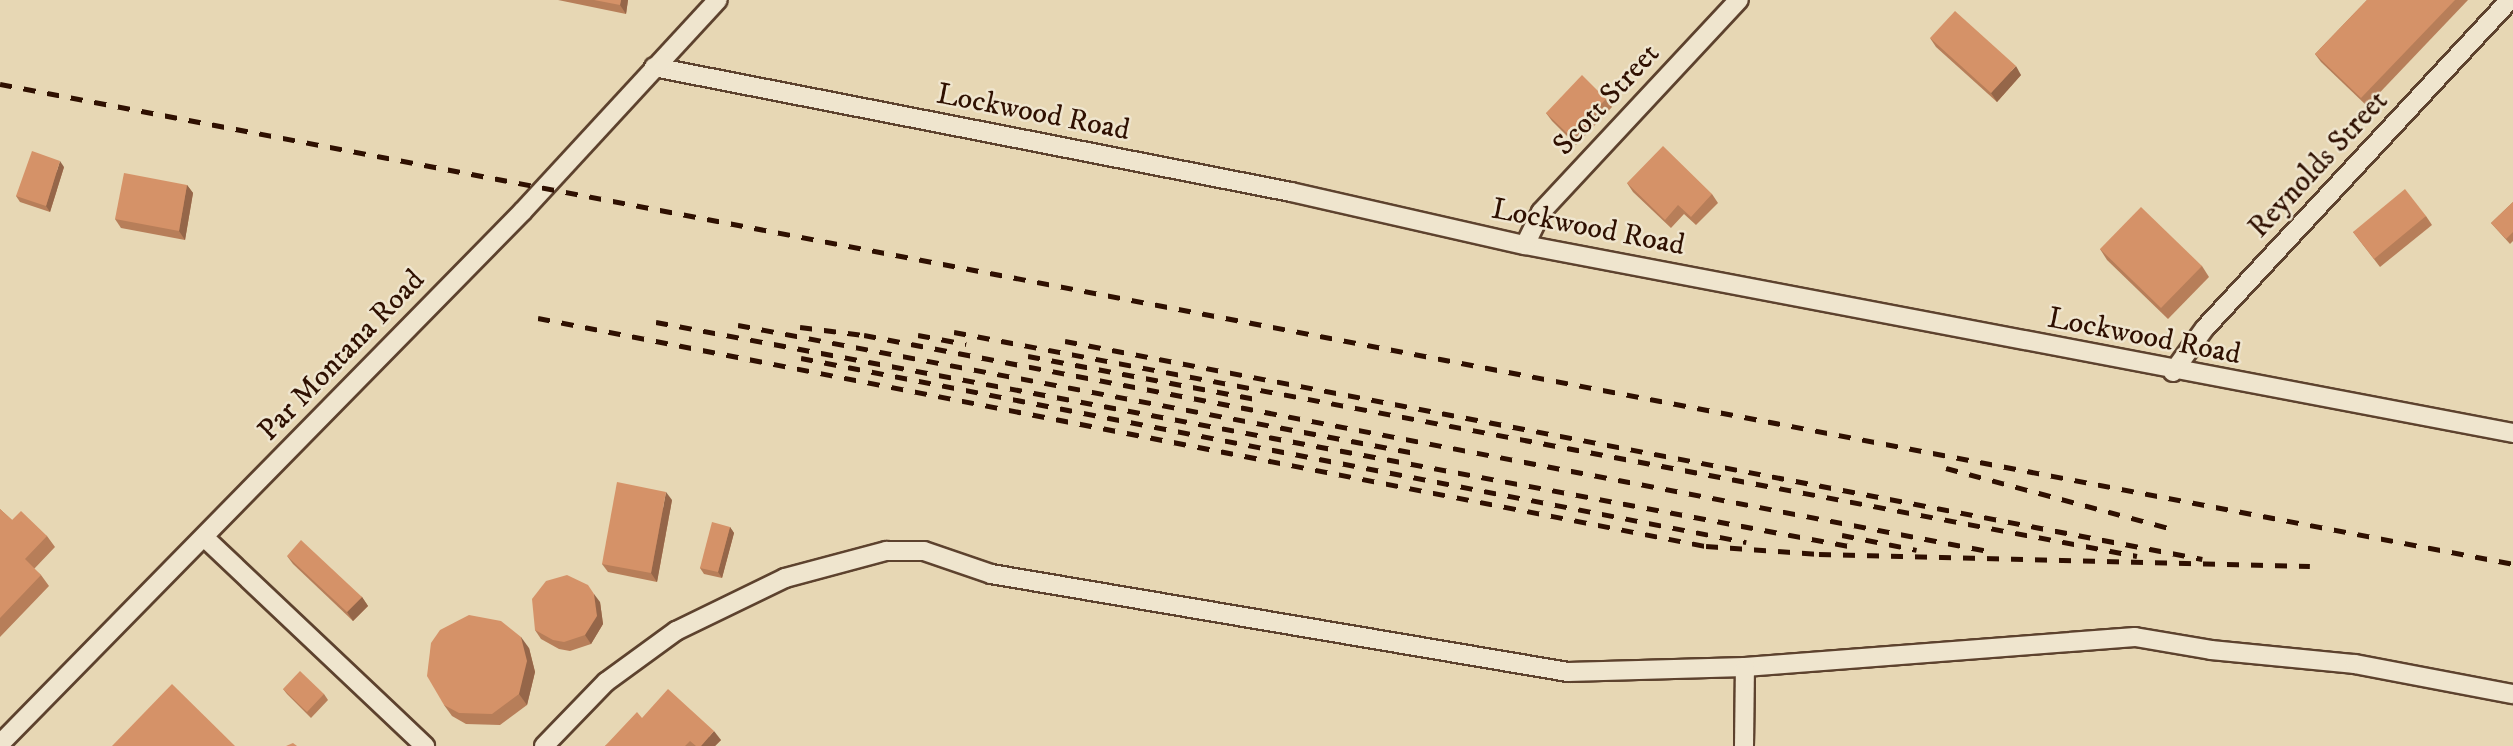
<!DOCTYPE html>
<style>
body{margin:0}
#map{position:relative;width:2513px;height:746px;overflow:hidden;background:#e7d7b4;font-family:"IM FELL DW Pica",serif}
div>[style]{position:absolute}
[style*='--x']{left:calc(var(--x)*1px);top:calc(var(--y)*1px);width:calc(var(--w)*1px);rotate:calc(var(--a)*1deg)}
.roads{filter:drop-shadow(2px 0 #5d422e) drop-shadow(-2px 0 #5d422e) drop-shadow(0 2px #5d422e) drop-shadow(0 -2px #5d422e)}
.minor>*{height:18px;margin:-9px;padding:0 9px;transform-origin:9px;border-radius:9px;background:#efe5ce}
.rail>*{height:5px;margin-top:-2.5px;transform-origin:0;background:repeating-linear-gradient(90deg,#2f1001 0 12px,transparent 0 24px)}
.wall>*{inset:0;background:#b77e59}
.shaded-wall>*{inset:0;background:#956649}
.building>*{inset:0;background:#d59268}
span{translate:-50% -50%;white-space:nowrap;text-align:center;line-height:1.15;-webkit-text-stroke:5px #efe5ce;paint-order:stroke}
.street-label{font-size:30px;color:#2f1001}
</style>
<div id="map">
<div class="roads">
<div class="minor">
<div style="--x:654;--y:67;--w:649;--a:11.1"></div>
<div style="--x:1291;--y:192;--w:240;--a:12.8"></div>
<div style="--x:1525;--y:245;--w:1006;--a:10.77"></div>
<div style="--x:1525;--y:245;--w:37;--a:-64"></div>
<div style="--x:1541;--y:212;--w:290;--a:-47"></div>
<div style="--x:2173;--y:372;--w:54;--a:-54"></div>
<div style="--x:2205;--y:328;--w:448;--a:-47.1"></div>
<div style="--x:205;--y:538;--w:303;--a:43.4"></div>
<div style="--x:0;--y:744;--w:747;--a:-45.54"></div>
<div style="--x:523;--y:211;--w:287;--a:-47.3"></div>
<div style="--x:544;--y:746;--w:89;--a:-45.9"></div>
<div style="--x:606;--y:682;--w:87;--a:-36.1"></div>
<div style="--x:676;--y:631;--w:121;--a:-25.9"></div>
<div style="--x:785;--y:578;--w:105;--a:-15"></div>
<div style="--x:886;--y:551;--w:38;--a:0"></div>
<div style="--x:924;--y:551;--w:71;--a:18.9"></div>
<div style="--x:991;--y:574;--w:585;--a:9.64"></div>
<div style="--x:1568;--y:672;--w:177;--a:-1.6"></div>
<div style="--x:1745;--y:667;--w:391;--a:-4.4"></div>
<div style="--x:2135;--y:637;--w:77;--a:9.7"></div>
<div style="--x:2211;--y:650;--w:145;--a:5.6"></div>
<div style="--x:2355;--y:664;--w:161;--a:10.8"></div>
<div style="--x:1744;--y:746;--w:79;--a:-89.3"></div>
</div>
</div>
<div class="rail">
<div style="--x:0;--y:84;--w:2558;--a:10.81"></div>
<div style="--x:538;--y:318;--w:1190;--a:11.05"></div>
<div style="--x:1706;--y:546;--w:113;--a:4"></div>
<div style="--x:1819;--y:554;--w:491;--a:1.4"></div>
<div style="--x:656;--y:322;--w:1219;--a:10.64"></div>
<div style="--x:738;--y:325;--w:689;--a:10.71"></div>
<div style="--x:800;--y:327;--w:64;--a:7.1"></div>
<div style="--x:864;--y:335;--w:1150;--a:10.88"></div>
<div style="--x:954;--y:332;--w:1204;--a:10.72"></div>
<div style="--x:918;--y:335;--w:49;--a:10.6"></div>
<div style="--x:1065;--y:341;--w:1158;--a:10.85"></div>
<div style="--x:1028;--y:356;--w:237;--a:10.7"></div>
<div style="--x:801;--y:358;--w:963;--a:11.02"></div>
<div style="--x:1946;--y:468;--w:234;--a:15.1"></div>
<div style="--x:1842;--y:535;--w:76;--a:11.3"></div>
</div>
<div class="wall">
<div style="clip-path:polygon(558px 0,628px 0,626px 14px)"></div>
<div style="clip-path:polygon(2367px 0,2468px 0,2367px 106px,2321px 62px,2315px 54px)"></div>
<div style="clip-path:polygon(1930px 38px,2021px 75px,1997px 102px,1936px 47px)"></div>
<div style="clip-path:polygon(1606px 99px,1612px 107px,1576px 145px,1552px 121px,1546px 113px)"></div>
<div style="clip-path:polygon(64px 167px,50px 212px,20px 202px,16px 196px)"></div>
<div style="clip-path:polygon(1627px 183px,1712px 194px,1718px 203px,1696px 225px,1684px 214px,1671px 228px,1633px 192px)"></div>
<div style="clip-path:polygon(187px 185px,193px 193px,185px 240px,121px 228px,115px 219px)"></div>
<div style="clip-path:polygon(2513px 202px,2513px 241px,2510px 244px,2491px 223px)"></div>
<div style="clip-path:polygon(2426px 216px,2432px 225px,2380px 267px,2353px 232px)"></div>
<div style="clip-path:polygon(2100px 249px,2202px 266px,2209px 277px,2168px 319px,2107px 260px)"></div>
<div style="clip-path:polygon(672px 500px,657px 582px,608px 572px,602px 564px)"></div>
<div style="clip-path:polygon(0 509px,12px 520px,47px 536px,55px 547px,34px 569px,41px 575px,49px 586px,0 637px)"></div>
<div style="clip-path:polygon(730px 527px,734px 533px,722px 578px,704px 574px,700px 568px)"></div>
<div style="clip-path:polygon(287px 556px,362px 597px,368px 606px,353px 621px,293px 564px)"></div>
<div style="clip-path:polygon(600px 602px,603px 624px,591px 644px,570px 651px,559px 649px,541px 639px,535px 630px)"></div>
<div style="clip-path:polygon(529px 648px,535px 672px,527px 705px,500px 725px,466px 724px,452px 716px,444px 705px)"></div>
<div style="clip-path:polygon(283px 689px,324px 694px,328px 700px,311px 718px,287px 694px)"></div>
<div style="clip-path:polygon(642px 718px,721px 740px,715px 746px,605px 746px)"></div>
</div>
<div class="shaded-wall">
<div style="clip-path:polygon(621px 0,628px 0,626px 14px,620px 5px)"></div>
<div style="clip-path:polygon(2016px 66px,2021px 75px,1997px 102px,1991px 93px)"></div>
<div style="clip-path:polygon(60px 161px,64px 167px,50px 212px,46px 206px)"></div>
<div style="clip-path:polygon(187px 185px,193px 193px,185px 240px,179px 231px)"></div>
<div style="clip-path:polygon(666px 492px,672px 500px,657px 582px,651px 573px)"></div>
<div style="clip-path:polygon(730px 527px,734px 533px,722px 578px,718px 572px)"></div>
<div style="clip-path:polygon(594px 594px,600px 602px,603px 624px,591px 644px,585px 635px)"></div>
<div style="clip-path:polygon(362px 597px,368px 606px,353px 621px,347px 612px)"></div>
<div style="clip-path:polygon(521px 637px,529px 648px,535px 672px,527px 705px,519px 694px)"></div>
<div style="clip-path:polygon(714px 731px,721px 740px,715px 746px,701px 746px)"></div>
</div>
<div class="building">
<div style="clip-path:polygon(594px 0,621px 0,620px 5px)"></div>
<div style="clip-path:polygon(2367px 0,2455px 0,2361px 98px,2315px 54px)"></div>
<div style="clip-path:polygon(1955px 11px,2016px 66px,1991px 93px,1930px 38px)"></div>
<div style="clip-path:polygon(1582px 75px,1606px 99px,1570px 136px,1546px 113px)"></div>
<div style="clip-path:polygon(1663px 146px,1712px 194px,1691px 217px,1678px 205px,1665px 220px,1627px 183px)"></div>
<div style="clip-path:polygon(32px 151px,60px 161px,46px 206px,16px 196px)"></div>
<div style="clip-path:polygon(124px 173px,187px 185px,179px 231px,115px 219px)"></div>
<div style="clip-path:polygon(2405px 189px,2426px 216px,2374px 259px,2353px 232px)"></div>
<div style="clip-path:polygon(2513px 202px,2513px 232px,2506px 239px,2491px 223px)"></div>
<div style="clip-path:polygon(2141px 207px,2202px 266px,2161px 308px,2100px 249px)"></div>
<div style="clip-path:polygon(617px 482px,666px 492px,651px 573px,602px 564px)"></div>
<div style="clip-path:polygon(0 509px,12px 520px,21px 511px,47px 536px,25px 559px,41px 575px,0 618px)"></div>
<div style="clip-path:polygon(712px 522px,730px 527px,718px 572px,700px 568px)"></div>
<div style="clip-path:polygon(301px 540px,362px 597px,347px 612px,287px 556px)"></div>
<div style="clip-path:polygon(567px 575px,588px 585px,594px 594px,597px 616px,585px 635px,564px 642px,553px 640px,535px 630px,532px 599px,546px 581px)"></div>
<div style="clip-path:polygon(469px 615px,501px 621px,521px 637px,527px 661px,519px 694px,492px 714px,459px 713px,444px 705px,427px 676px,431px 643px,440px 630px)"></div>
<div style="clip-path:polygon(300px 671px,324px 694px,307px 712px,283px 689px)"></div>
<div style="clip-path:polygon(172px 684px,235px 746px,112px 746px)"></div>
<div style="clip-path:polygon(668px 689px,714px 731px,701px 746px,696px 746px,690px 741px,685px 746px,605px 746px,637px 712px,642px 718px)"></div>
<div style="clip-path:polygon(293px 743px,297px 746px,286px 746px)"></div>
</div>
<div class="street-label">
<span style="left:1607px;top:100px;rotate:-47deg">Scott Street</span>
<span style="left:1033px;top:113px;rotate:11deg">Lockwood Road</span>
<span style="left:2319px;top:165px;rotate:-47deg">Reynolds Street</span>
<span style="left:1588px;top:228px;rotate:11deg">Lockwood Road</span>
<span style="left:2144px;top:337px;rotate:11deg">Lockwood Road</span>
<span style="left:342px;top:356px;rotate:-46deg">Par Montana Road</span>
</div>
</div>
